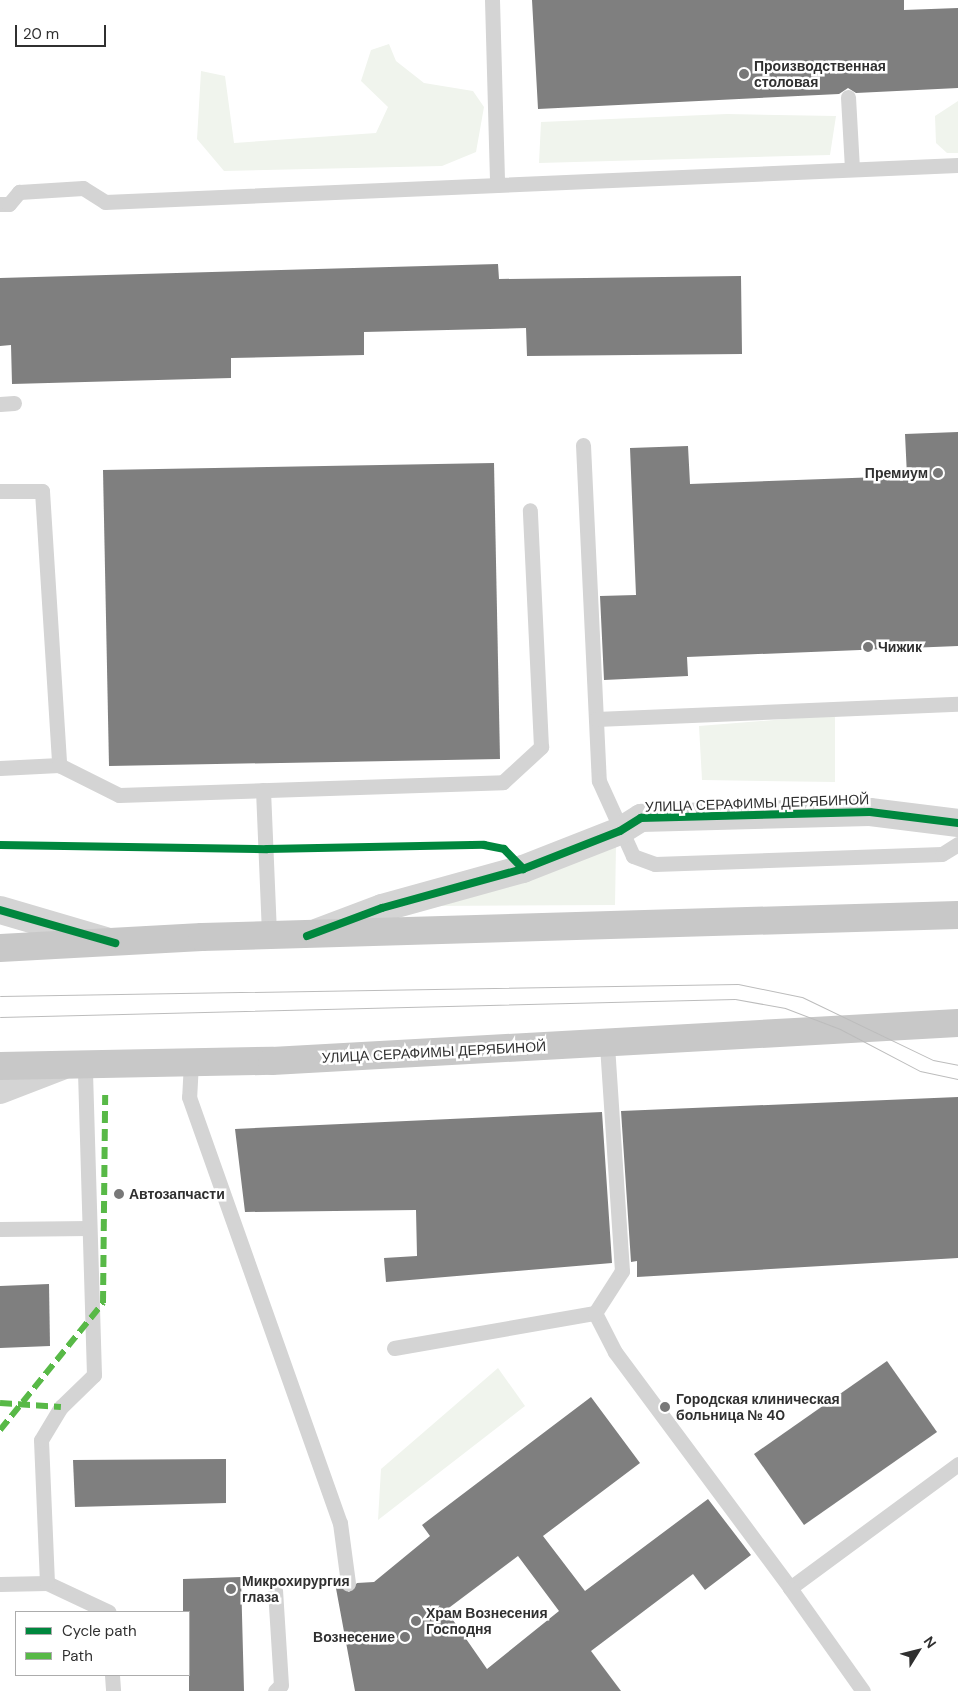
<!DOCTYPE html>
<meta charset="utf-8">
<style>
body{margin:0}
#map{position:relative;width:958px;height:1691px;overflow:hidden;background:#fff;font-family:"DM Sans",sans-serif}
div>[style]{position:absolute}
[style*='--x']{left:calc(var(--x)*1px);top:calc(var(--y)*1px);width:calc(var(--w)*1px);rotate:calc(var(--a)*1deg)}
.green>*{inset:0;background:#f0f4ed}
.building>*{inset:0;background:#7f7f7f}
.service>*{height:15px;margin:-7.5px;padding:0 7.5px;transform-origin:7.5px;border-radius:7.5px;background:#d4d4d4}
.minor>*{height:28px;margin:-14px;padding:0 14px;transform-origin:14px;border-radius:14px;background:#d4d4d4}
.tertiary>*{height:28px;margin:-14px;padding:0 14px;transform-origin:14px;border-radius:14px;background:#d4d4d4}
.primary>*{height:28px;margin:-14px;padding:0 14px;transform-origin:14px;border-radius:14px;background:#c8c8c8}
.tram>*{height:1px;margin:-0.5px;padding:0 0.5px;transform-origin:0.5px;border-radius:0.5px;background:#bcbcbc}
.quiet>*{height:6px;margin-top:-3px;transform-origin:0;background:repeating-linear-gradient(90deg,#58b947 0 12px,transparent 0 18px)}
.cycleway>*{height:8px;margin:-4px;padding:0 4px;transform-origin:4px;border-radius:4px;background:#00873e}
.dots>*{width:14px;height:14px;translate:-50% -50%;box-sizing:border-box;border:2px solid #fff;border-radius:50%}
span{translate:-50% -50%;white-space:nowrap;text-align:center;line-height:1.15;-webkit-text-stroke:5px #fff;paint-order:stroke}
.poi-label{font-size:14px;color:#303030;font-weight:700}
.left{translate:0 -50%;text-align:left}
.right{translate:-100% -50%;text-align:right}
.street-label{font-size:14px;color:#303030}
.legend{position:absolute;left:15px;top:1611px;width:175px;height:65px;box-sizing:border-box;background:#fff;border:1px solid #acacac;margin:0;padding:6px 9px;list-style:none;font-size:15px;color:#303030}
.legend li{display:flex;align-items:center;gap:10px;height:25px}
.legend b{width:25px;border:1px solid #acacac}
.north{position:absolute;left:893px;top:1626px;width:50px;height:50px;-webkit-text-stroke:4px #fff;paint-order:stroke;rotate:54deg;font-size:14px;font-weight:700;line-height:20px;text-align:center;color:#303030}
.north::after{content:'';display:block;margin:auto;width:18px;height:22px;background:#303030;clip-path:polygon(50% 0,100% 100%,50% 72%,0 100%)}
.scale{position:absolute;left:15px;top:25px;width:91px;height:22px;box-sizing:border-box;border:2px solid #303030;border-top:0;padding-left:6px;font-size:15px;line-height:18px;white-space:nowrap;color:#303030;-webkit-text-stroke:4px #fff;paint-order:stroke}
</style>
<div id="map">
<div class="green">
<div style="clip-path:polygon(389px 44px,396px 61px,424px 83px,473px 91px,484px 107px,476px 152px,442px 166px,224px 171px,197px 139px,201px 71px,225px 76px,234px 143px,376px 133px,388px 107px,361px 81px,371px 50px)"></div>
<div style="clip-path:polygon(958px 101px,958px 153px,947px 153px,936px 143px,935px 116px)"></div>
<div style="clip-path:polygon(727px 114px,836px 116px,830px 155px,539px 163px,541px 122px)"></div>
<div style="clip-path:polygon(835px 715px,835px 782px,702px 780px,699px 726px)"></div>
<div style="clip-path:polygon(616px 844px,615px 905px,428px 906px)"></div>
<div style="clip-path:polygon(498px 1368px,525px 1406px,378px 1520px,381px 1469px)"></div>
</div>
<div class="building">
<div style="clip-path:polygon(532px 0,904px 0,904px 10px,958px 8px,958px 88px,856px 93px,848px 88px,839px 94px,538px 109px)"></div>
<div style="clip-path:polygon(498px 264px,499px 279px,741px 276px,742px 354px,527px 356px,526px 328px,364px 332px,364px 355px,231px 358px,231px 378px,12px 384px,11px 345px,0 346px,0 278px)"></div>
<div style="clip-path:polygon(958px 432px,958px 646px,687px 657px,688px 676px,604px 680px,600px 596px,636px 595px,630px 448px,688px 446px,690px 484px,907px 476px,905px 434px)"></div>
<div style="clip-path:polygon(494px 463px,500px 759px,109px 766px,103px 470px)"></div>
<div style="clip-path:polygon(958px 1097px,958px 1258px,637px 1277px,637px 1261px,631px 1262px,621px 1111px)"></div>
<div style="clip-path:polygon(602px 1112px,612px 1263px,386px 1282px,384px 1258px,417px 1256px,416px 1210px,245px 1212px,235px 1129px)"></div>
<div style="clip-path:polygon(49px 1284px,50px 1346px,0 1348px,0 1286px)"></div>
<div style="clip-path:polygon(887px 1361px,937px 1432px,804px 1525px,754px 1454px)"></div>
<div style="clip-path:polygon(evenodd,591px 1397px,640px 1463px,543px 1536px,585px 1591px,708px 1499px,751px 1555px,705px 1590px,693px 1574px,591px 1651px,621px 1691px,355px 1691px,335px 1583px,349px 1592px,357px 1583px,374px 1582px,430px 1536px,422px 1525px,591px 1397px,518px 1556px,559px 1611px,487px 1669px,446px 1610px,518px 1556px)"></div>
<div style="clip-path:polygon(226px 1459px,226px 1503px,75px 1507px,73px 1460px)"></div>
<div style="clip-path:polygon(241px 1577px,244px 1691px,189px 1691px,189px 1612px,183px 1612px,183px 1579px)"></div>
</div>
<div class="service">
<div style="--x:492;--y:0;--w:184;--a:88.4"></div>
<div style="--x:848;--y:97;--w:71;--a:86.8"></div>
<div style="--x:0;--y:204;--w:9;--a:0"></div>
<div style="--x:9;--y:204;--w:16;--a:-50"></div>
<div style="--x:19;--y:192;--w:64;--a:-3.6"></div>
<div style="--x:83;--y:188;--w:26;--a:32"></div>
<div style="--x:105;--y:202;--w:854;--a:-2.48"></div>
<div style="--x:0;--y:404;--w:14;--a:-4"></div>
<div style="--x:583;--y:445;--w:336;--a:87.3"></div>
<div style="--x:599;--y:781;--w:82;--a:65.6"></div>
<div style="--x:633;--y:856;--w:23;--a:20"></div>
<div style="--x:655;--y:864;--w:287;--a:-2"></div>
<div style="--x:942;--y:854;--w:19;--a:-32"></div>
<div style="--x:0;--y:491;--w:42;--a:0"></div>
<div style="--x:42;--y:491;--w:275;--a:86.4"></div>
<div style="--x:596;--y:719;--w:362;--a:-2.4"></div>
<div style="--x:0;--y:768;--w:59;--a:-2.9"></div>
<div style="--x:59;--y:765;--w:67;--a:26.6"></div>
<div style="--x:119;--y:795;--w:384;--a:-1.9"></div>
<div style="--x:503;--y:782;--w:52;--a:-42.6"></div>
<div style="--x:541;--y:747;--w:237;--a:-92.7"></div>
<div style="--x:263;--y:790;--w:146;--a:87.6"></div>
<div style="--x:191;--y:1062;--w:35;--a:93"></div>
<div style="--x:189;--y:1097;--w:452;--a:70.5"></div>
<div style="--x:340;--y:1523;--w:61;--a:82.4"></div>
<div style="--x:0;--y:1229;--w:89;--a:-0.6"></div>
<div style="--x:595;--y:1313;--w:44;--a:62.9"></div>
<div style="--x:615;--y:1352;--w:294;--a:53.4"></div>
<div style="--x:790;--y:1588;--w:209;--a:-36.4"></div>
<div style="--x:394;--y:1348;--w:204;--a:-9.9"></div>
<div style="--x:595;--y:1313;--w:50;--a:-57.3"></div>
<div style="--x:622;--y:1271;--w:228;--a:-93.8"></div>
<div style="--x:47;--y:1583;--w:68;--a:25.1"></div>
<div style="--x:0;--y:1584;--w:47;--a:-1.2"></div>
<div style="--x:47;--y:1583;--w:143;--a:-92.4"></div>
<div style="--x:41;--y:1440;--w:39;--a:-59"></div>
<div style="--x:61;--y:1407;--w:46;--a:-44.1"></div>
<div style="--x:94;--y:1375;--w:311;--a:-91.7"></div>
<div style="--x:790;--y:1588;--w:126;--a:54.7"></div>
<div style="--x:112;--y:1675;--w:16;--a:86"></div>
<div style="--x:275;--y:1691;--w:8;--a:-45"></div>
<div style="--x:281;--y:1685;--w:95;--a:-93.6"></div>
</div>
<div class="minor">
<div style="--x:318;--y:932;--w:68;--a:-20.6"></div>
<div style="--x:382;--y:908;--w:146;--a:-15.5"></div>
<div style="--x:523;--y:869;--w:104;--a:-21.4"></div>
<div style="--x:620;--y:831;--w:25;--a:-32"></div>
<div style="--x:641;--y:818;--w:229;--a:-1.5"></div>
<div style="--x:870;--y:812;--w:89;--a:7.1"></div>
</div>
<div class="tertiary">
<div style="--x:0;--y:910;--w:110;--a:16.3"></div>
<div style="--x:0;--y:1090;--w:66;--a:-21.2"></div>
</div>
<div class="primary">
<div style="--x:0;--y:948;--w:202;--a:-3.1"></div>
<div style="--x:202;--y:937;--w:756;--a:-1.67"></div>
<div style="--x:0;--y:1066;--w:272;--a:-1.1"></div>
<div style="--x:272;--y:1061;--w:687;--a:-3.17"></div>
</div>
<div class="tram">
<div style="--x:0;--y:996;--w:738;--a:-0.93"></div>
<div style="--x:738;--y:984;--w:65;--a:11.5"></div>
<div style="--x:802;--y:997;--w:145;--a:25.7"></div>
<div style="--x:933;--y:1060;--w:25;--a:11"></div>
<div style="--x:0;--y:1017;--w:735;--a:-1.4"></div>
<div style="--x:735;--y:999;--w:51;--a:10.2"></div>
<div style="--x:785;--y:1008;--w:59;--a:20.9"></div>
<div style="--x:840;--y:1029;--w:90;--a:27.7"></div>
<div style="--x:920;--y:1071;--w:39;--a:12"></div>
</div>
<div class="quiet">
<div style="--x:0;--y:1403;--w:61;--a:3.8"></div>
<div style="--x:0;--y:1430;--w:164;--a:-51"></div>
<div style="--x:103;--y:1303;--w:208;--a:-89.4"></div>
</div>
<div class="cycleway">
<div style="--x:0;--y:845;--w:267;--a:0.9"></div>
<div style="--x:267;--y:849;--w:217;--a:-1.1"></div>
<div style="--x:484;--y:845;--w:20;--a:11"></div>
<div style="--x:504;--y:849;--w:28;--a:46"></div>
<div style="--x:0;--y:910;--w:120;--a:16"></div>
<div style="--x:307;--y:936;--w:80;--a:-20.5"></div>
<div style="--x:382;--y:908;--w:146;--a:-15.5"></div>
<div style="--x:523;--y:869;--w:104;--a:-21.4"></div>
<div style="--x:620;--y:831;--w:25;--a:-32"></div>
<div style="--x:641;--y:818;--w:229;--a:-1.5"></div>
<div style="--x:870;--y:812;--w:89;--a:7.1"></div>
</div>
<div class="dots">
<div style="left:744px;top:74px;background:#787878"></div>
<div style="left:938px;top:473px;background:#787878"></div>
<div style="left:868px;top:647px;background:#787878"></div>
<div style="left:119px;top:1194px;background:#787878"></div>
<div style="left:665px;top:1407px;background:#787878"></div>
<div style="left:231px;top:1589px;background:#787878"></div>
<div style="left:416px;top:1621px;background:#787878"></div>
<div style="left:405px;top:1637px;background:#787878"></div>
</div>
<div class="poi-label">
<span class="left" style="left:754px;top:74px">Производственная<br>столовая</span>
<span class="right" style="left:928px;top:473px">Премиум</span>
<span class="left" style="left:878px;top:647px">Чижик</span>
<span class="left" style="left:129px;top:1194px">Автозапчасти</span>
<span class="left" style="left:676px;top:1407px">Городская клиническая<br>больница № 40</span>
<span class="left" style="left:242px;top:1589px">Микрохирургия<br>глаза</span>
<span class="left" style="left:426px;top:1621px">Храм Вознесения<br>Господня</span>
<span class="right" style="left:395px;top:1637px">Вознесение</span>
</div>
<div class="street-label">
<span style="left:757px;top:803px;rotate:-2deg">УЛИЦА СЕРАФИМЫ ДЕРЯБИНОЙ</span>
<span style="left:434px;top:1052px;rotate:-3deg">УЛИЦА СЕРАФИМЫ ДЕРЯБИНОЙ</span>
</div>
<ul class="legend">
<li><b style="height:6px;background:#00873e"></b>Cycle path</li>
<li><b style="height:6px;background:#58b947"></b>Path</li>
</ul>
<div class="north">N</div>
<div class="scale">20 m</div>
</div>
